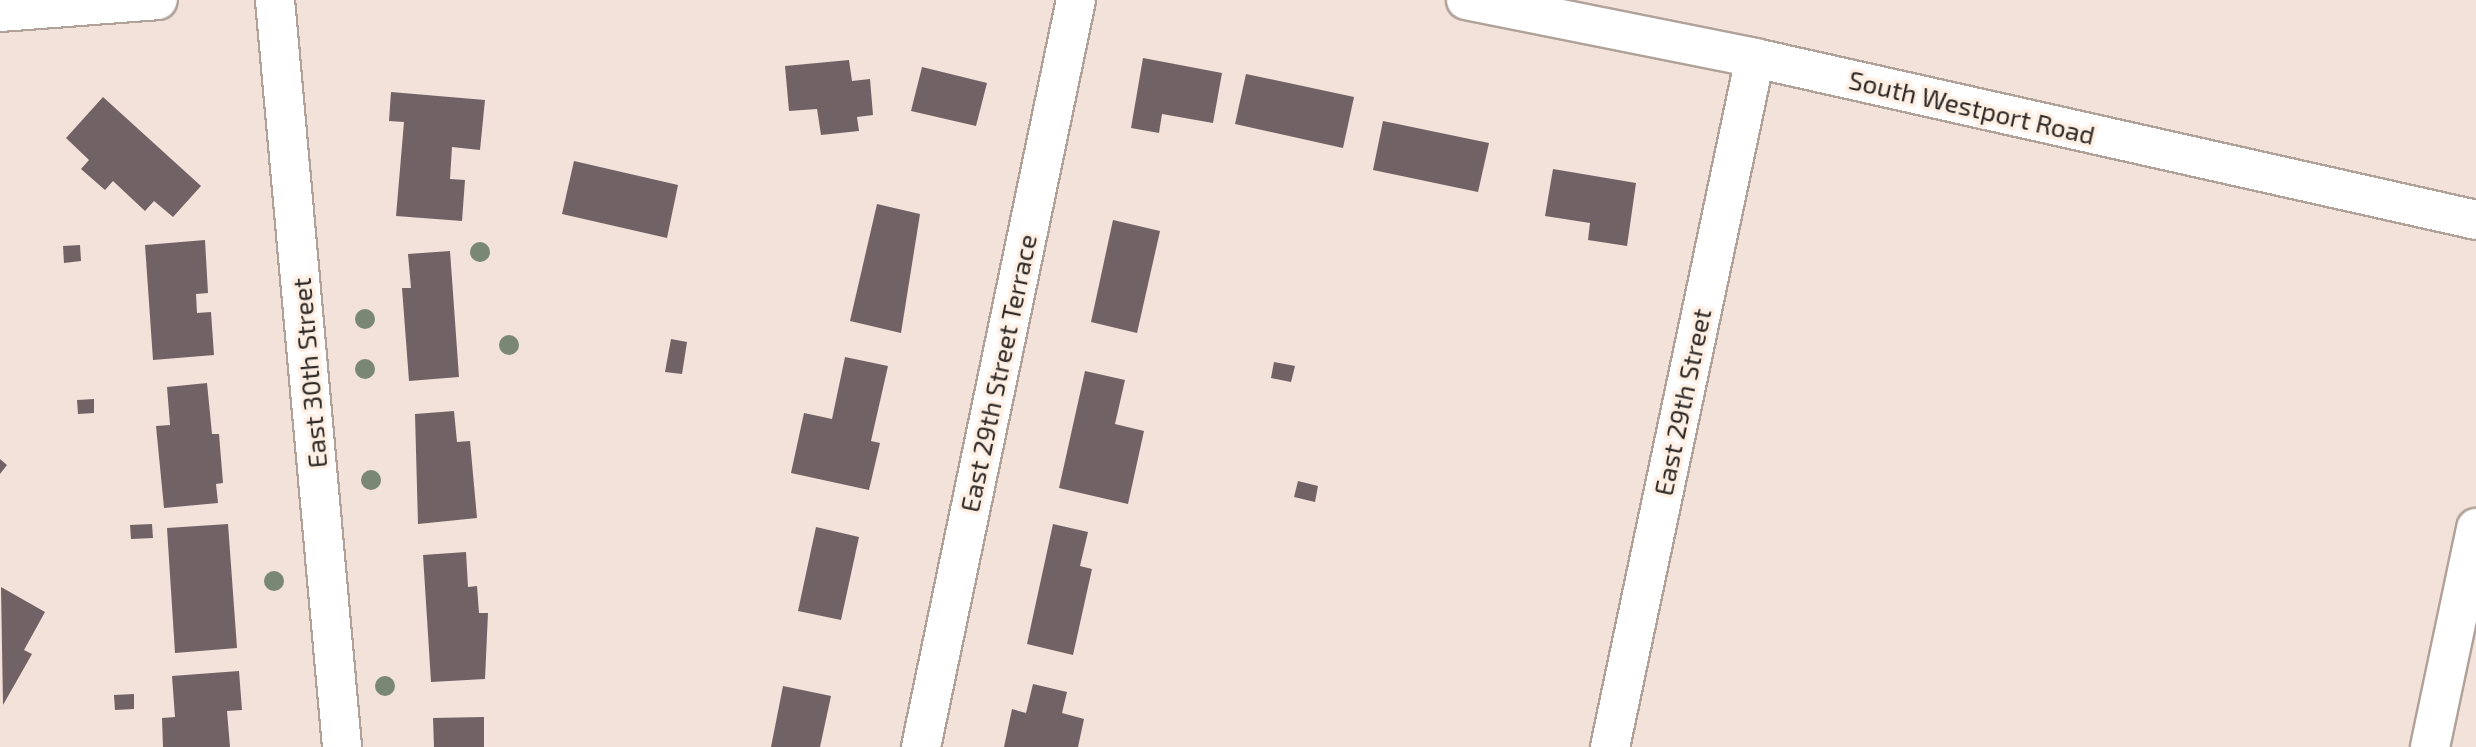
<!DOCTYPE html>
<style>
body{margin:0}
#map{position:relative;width:2476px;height:747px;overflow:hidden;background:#f2e2d9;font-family:"Exo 2",sans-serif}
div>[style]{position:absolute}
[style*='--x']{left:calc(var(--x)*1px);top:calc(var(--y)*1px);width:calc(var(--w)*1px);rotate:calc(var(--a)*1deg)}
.building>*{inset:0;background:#716266}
.roads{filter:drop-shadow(2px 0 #b0a299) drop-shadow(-2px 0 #b0a299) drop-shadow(0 2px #b0a299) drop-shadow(0 -2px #b0a299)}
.minor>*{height:38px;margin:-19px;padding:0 19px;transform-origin:19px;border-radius:19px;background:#fff}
.tertiary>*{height:38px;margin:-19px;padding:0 19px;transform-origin:19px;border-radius:19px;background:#fff}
.secondary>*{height:38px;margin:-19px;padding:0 19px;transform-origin:19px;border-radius:19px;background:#fff}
.trees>*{width:20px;height:20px;margin:-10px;border-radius:50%;background:#7a8775}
span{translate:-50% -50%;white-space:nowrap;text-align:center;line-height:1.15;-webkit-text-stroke:7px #fff0e6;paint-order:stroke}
.street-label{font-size:26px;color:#2f2a26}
</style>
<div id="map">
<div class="building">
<div style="clip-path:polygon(1143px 58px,1222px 73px,1213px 123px,1162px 114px,1159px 133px,1131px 128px)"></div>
<div style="clip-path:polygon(849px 60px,852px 81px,870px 79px,873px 115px,857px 117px,859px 131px,821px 135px,817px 109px,789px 111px,785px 66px)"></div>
<div style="clip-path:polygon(922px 67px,987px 83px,976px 126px,911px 111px)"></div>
<div style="clip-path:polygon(1246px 74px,1354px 97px,1343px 148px,1235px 124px)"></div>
<div style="clip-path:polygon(391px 92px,485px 100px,480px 150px,452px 147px,450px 179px,465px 180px,462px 221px,396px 216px,404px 122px,389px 121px)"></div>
<div style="clip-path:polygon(103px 97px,201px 186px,173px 217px,154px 201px,145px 211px,113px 181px,105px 190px,81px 169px,89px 160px,66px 138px)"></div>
<div style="clip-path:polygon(1383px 121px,1489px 143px,1478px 192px,1373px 170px)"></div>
<div style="clip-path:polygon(574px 161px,678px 185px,667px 238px,562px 214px)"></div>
<div style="clip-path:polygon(1553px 169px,1636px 183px,1627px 246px,1588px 240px,1590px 223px,1545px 216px)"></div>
<div style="clip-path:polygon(877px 204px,920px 214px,901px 333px,850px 321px)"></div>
<div style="clip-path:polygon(1113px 220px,1160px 231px,1137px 333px,1091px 322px)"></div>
<div style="clip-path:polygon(205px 240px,208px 293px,196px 294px,197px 313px,211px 312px,214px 355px,153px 360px,145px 245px)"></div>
<div style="clip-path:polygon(80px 245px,81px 261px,64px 263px,63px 246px)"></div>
<div style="clip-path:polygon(450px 251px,459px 377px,409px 381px,402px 288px,411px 288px,408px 254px)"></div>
<div style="clip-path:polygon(671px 339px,687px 342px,682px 374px,665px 372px)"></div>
<div style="clip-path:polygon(845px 357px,888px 366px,871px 441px,880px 443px,869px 490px,791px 473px,804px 413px,832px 419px)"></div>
<div style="clip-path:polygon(1274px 362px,1295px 366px,1291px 382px,1271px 378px)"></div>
<div style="clip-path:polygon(1085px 371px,1125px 380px,1115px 424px,1144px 431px,1128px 504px,1059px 488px)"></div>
<div style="clip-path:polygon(207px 383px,212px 434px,219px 434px,223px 483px,216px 484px,218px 503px,164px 508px,156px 426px,170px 425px,167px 387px)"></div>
<div style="clip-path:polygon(94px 399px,94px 413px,78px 414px,77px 400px)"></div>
<div style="clip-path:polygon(454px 411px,457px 442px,470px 441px,477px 518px,418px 524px,415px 414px)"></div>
<div style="clip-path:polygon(0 459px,7px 465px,0 474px)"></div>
<div style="clip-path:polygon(1298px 481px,1318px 486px,1315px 502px,1294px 497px)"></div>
<div style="clip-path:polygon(152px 524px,153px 538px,131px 539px,130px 525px)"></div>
<div style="clip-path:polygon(228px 524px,237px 648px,175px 653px,167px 528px)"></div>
<div style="clip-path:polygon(1053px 524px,1088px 532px,1080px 566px,1092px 569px,1073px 655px,1027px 644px)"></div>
<div style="clip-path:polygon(816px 527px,859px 537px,841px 620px,798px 611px)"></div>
<div style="clip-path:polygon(466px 552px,468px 587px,477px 586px,479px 613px,488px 613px,485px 679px,431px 682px,423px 555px)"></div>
<div style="clip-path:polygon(1px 587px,45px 612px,24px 650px,32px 654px,3px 705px)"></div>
<div style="clip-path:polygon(239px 671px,242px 710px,227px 711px,230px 747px,163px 747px,162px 718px,175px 717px,172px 676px)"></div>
<div style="clip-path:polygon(1033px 684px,1067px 692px,1062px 713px,1084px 719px,1078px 747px,1004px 747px,1012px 709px,1026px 713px)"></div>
<div style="clip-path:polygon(783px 686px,831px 696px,820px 747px,771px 747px)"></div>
<div style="clip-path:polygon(134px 694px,134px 709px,115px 710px,114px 695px)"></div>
<div style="clip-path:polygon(484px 717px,484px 747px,434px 747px,433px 718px)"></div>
</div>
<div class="roads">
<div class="minor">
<div style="--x:275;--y:0;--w:750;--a:84.87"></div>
<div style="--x:921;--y:747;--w:763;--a:-78.28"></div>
<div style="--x:1610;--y:747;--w:704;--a:-78.12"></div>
<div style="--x:2430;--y:747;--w:224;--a:-78.1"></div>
</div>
<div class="tertiary">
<div style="--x:1466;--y:0;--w:295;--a:11.3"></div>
<div style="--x:1755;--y:58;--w:739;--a:12.66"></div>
</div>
<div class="secondary">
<div style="--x:0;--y:12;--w:158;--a:-4.3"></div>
</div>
</div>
<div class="trees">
<div style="left:480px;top:252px"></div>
<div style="left:365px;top:319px"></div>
<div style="left:509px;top:345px"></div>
<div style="left:365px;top:369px"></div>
<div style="left:371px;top:480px"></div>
<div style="left:274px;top:581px"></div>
<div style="left:385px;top:686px"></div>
</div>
<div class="street-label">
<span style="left:1972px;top:107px;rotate:13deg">South Westport Road</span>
<span style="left:309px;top:373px;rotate:-95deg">East 30th Street</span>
<span style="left:998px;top:373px;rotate:-78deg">East 29th Street Terrace</span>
<span style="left:1682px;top:402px;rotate:-78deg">East 29th Street</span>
</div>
</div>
